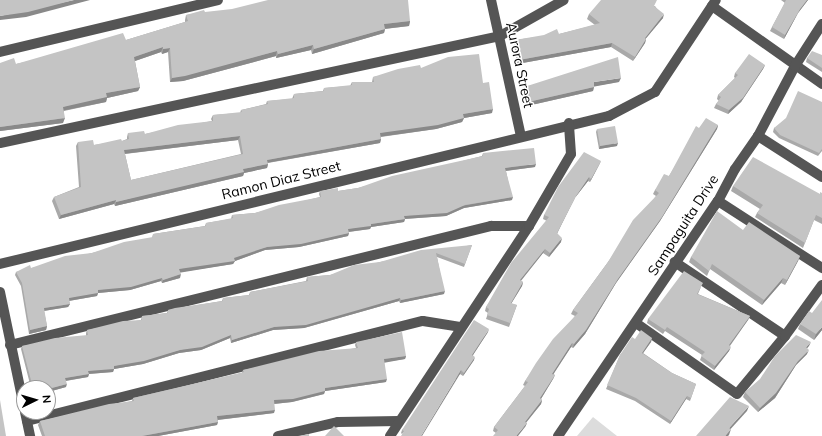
<!DOCTYPE html>
<style>
body{margin:0}
#map{position:relative;width:822px;height:436px;overflow:hidden;background:#fff;font-family:Mulish,sans-serif}
div>[style]{position:absolute}
[style*='--x']{left:calc(var(--x)*1px);top:calc(var(--y)*1px);width:calc(var(--w)*1px);rotate:calc(var(--a)*1deg)}
.green>*{inset:0;background:#dcdcdc}
.minor>*{height:10px;margin:-5px;padding:0 5px;transform-origin:5px;border-radius:5px;background:#555}
.wall>*{inset:0;background:#a9a9a9}
.shaded-wall>*{inset:0;background:#898989}
.building>*{inset:0;background:#c4c4c4}
span{translate:-50% -50%;white-space:nowrap;text-align:center;line-height:1.15;-webkit-text-stroke:3px #fff;paint-order:stroke}
.street-label{font-size:14px;color:#000}
.north{position:absolute;left:16px;top:380px;width:40px;height:40px;box-sizing:border-box;background:#fff;border:1px solid #999;border-radius:50%;rotate:85deg;font-size:11px;font-weight:700;line-height:16px;text-align:center;color:#000}
.north::after{content:'';display:block;margin:auto;width:14px;height:18px;background:#000;clip-path:polygon(50% 0,100% 100%,50% 72%,0 100%)}
</style>
<div id="map">
<div class="green">
<div style="clip-path:polygon(593px 417px,617px 436px,577px 436px)"></div>
</div>
<div class="minor">
<div style="--x:491;--y:0;--w:139;--a:77.6"></div>
<div style="--x:712;--y:6;--w:135;--a:35.3"></div>
<div style="--x:0;--y:52;--w:224;--a:-13.4"></div>
<div style="--x:758;--y:136;--w:76;--a:32.6"></div>
<div style="--x:0;--y:143;--w:511;--a:-12.08"></div>
<div style="--x:500;--y:36;--w:73;--a:-29.4"></div>
<div style="--x:718;--y:201;--w:124;--a:32.8"></div>
<div style="--x:0;--y:264;--w:627;--a:-13.66"></div>
<div style="--x:609;--y:116;--w:52;--a:-27.6"></div>
<div style="--x:655;--y:92;--w:110;--a:-56.5"></div>
<div style="--x:0;--y:292;--w:117;--a:78.2"></div>
<div style="--x:636;--y:323;--w:123;--a:35.1"></div>
<div style="--x:737;--y:394;--w:75;--a:-50.4"></div>
<div style="--x:785;--y:336;--w:133;--a:-146.1"></div>
<div style="--x:785;--y:336;--w:63;--a:-54"></div>
<div style="--x:10;--y:345;--w:496;--a:-13.9"></div>
<div style="--x:491;--y:226;--w:38;--a:0"></div>
<div style="--x:25;--y:412;--w:25;--a:78"></div>
<div style="--x:27;--y:421;--w:408;--a:-14.2"></div>
<div style="--x:423;--y:321;--w:39;--a:9"></div>
<div style="--x:278;--y:436;--w:62;--a:-13.1"></div>
<div style="--x:338;--y:422;--w:61;--a:-0.9"></div>
<div style="--x:390;--y:436;--w:252;--a:-56.5"></div>
<div style="--x:529;--y:226;--w:83;--a:-59.7"></div>
<div style="--x:571;--y:154;--w:31;--a:-94"></div>
<div style="--x:558;--y:436;--w:284;--a:-55.8"></div>
<div style="--x:718;--y:201;--w:36;--a:-62"></div>
<div style="--x:735;--y:169;--w:40;--a:-55.1"></div>
<div style="--x:758;--y:136;--w:79;--a:-62.1"></div>
<div style="--x:795;--y:66;--w:50;--a:-57.3"></div>
</div>
<div class="wall">
<div style="clip-path:polygon(781px 0,808px 0,798px 13px,784px 39px,770px 31px,772px 27px,785px 3px)"></div>
<div style="clip-path:polygon(655px 6px,663px 18px,646px 38px,646px 39px,645px 43px,633px 61px,611px 47px,517px 64px,514px 44px,515px 40px,559px 34px,595px 25px,587px 19px,589px 14px)"></div>
<div style="clip-path:polygon(205px 12px,410px 21px,409px 26px,385px 29px,384px 33px,312px 54px,311px 50px,276px 58px,276px 56px,183px 81px,170px 82px,168px 52px,162px 54px,161px 52px,135px 61px,140px 87px,138px 91px,107px 98px,106px 102px,64px 111px,63px 123px,0 131px,0 63px,16px 64px,126px 40px,185px 22px,185px 20px,186px 15px)"></div>
<div style="clip-path:polygon(822px 55px,822px 72px,806px 62px,807px 58px)"></div>
<div style="clip-path:polygon(765px 65px,763px 69px,741px 102px,728px 114px,714px 108px,716px 104px,719px 101px,717px 99px,718px 95px,735px 78px,734px 77px,735px 73px)"></div>
<div style="clip-path:polygon(evenodd,421px 68px,483px 83px,492px 113px,464px 118px,462px 122px,436px 129px,381px 137px,381px 139px,380px 143px,268px 163px,268px 164px,267px 168px,244px 173px,243px 176px,115px 206px,114px 204px,59px 219px,52px 201px,54px 197px,79px 187px,76px 146px,78px 142px,94px 145px,122px 141px,127px 139px,127px 137px,128px 133px,145px 134px,212px 121px,211px 119px,213px 115px,240px 113px,241px 110px,266px 104px,267px 101px,292px 99px,294px 94px,323px 91px,324px 88px,350px 86px,352px 82px,372px 82px,373px 77px,421px 68px,238px 140px,241px 154px,131px 180px,125px 154px,238px 140px)"></div>
<div style="clip-path:polygon(619px 82px,594px 86px,593px 91px,527px 106px,522px 91px,524px 87px)"></div>
<div style="clip-path:polygon(822px 102px,822px 151px,818px 156px,779px 138px,773px 132px,774px 128px)"></div>
<div style="clip-path:polygon(718px 125px,717px 129px,660px 221px,616px 283px,585px 334px,573px 348px,571px 347px,553px 374px,555px 375px,553px 379px,541px 399px,542px 400px,541px 404px,526px 423px,527px 423px,525px 427px,496px 433px,493px 431px,494px 427px,525px 386px,523px 385px,525px 381px,575px 316px,571px 314px,573px 310px,608px 262px,656px 196px,653px 194px,655px 190px,669px 176px,699px 128px)"></div>
<div style="clip-path:polygon(597px 129px,617px 146px,599px 149px,596px 132px)"></div>
<div style="clip-path:polygon(483px 153px,535px 167px,506px 171px,512px 200px,464px 208px,446px 216px,405px 219px,404px 222px,371px 227px,370px 229px,349px 232px,348px 236px,299px 247px,265px 250px,235px 261px,233px 264px,180px 272px,180px 278px,162px 283px,161px 281px,130px 290px,98px 293px,97px 296px,69px 301px,70px 304px,68px 307px,44px 311px,47px 326px,46px 330px,29px 334px,21px 286px,15px 275px,16px 272px,152px 238px,153px 234px,205px 226px,206px 223px,231px 219px,232px 215px,255px 213px,320px 197px,319px 194px,320px 191px,338px 191px,358px 188px,482px 156px)"></div>
<div style="clip-path:polygon(601px 161px,599px 165px,590px 182px,588px 181px,574px 199px,557px 234px,561px 242px,549px 257px,543px 253px,521px 281px,523px 282px,522px 286px,511px 304px,517px 305px,509px 327px,486px 319px,488px 313px,485px 311px,486px 307px,547px 221px,543px 219px,544px 215px)"></div>
<div style="clip-path:polygon(733px 186px,820px 194px,822px 193px,822px 224px,814px 220px,803px 248px,755px 217px,757px 213px,760px 209px,731px 191px)"></div>
<div style="clip-path:polygon(743px 230px,800px 256px,798px 261px,785px 285px,781px 283px,762px 305px,710px 269px,707px 276px,689px 262px,691px 257px)"></div>
<div style="clip-path:polygon(472px 245px,464px 267px,437px 257px,444px 294px,400px 303px,399px 301px,304px 328px,273px 330px,231px 343px,230px 338px,201px 350px,179px 353px,143px 364px,114px 369px,113px 372px,89px 374px,88px 377px,66px 381px,66px 387px,48px 392px,48px 388px,31px 388px,21px 349px,22px 346px,86px 336px,86px 333px,87px 330px,141px 320px,142px 316px,167px 313px,168px 310px,222px 301px,223px 298px,249px 295px,250px 292px,306px 281px,307px 277px,330px 275px,380px 262px)"></div>
<div style="clip-path:polygon(701px 287px,698px 294px,750px 316px,748px 320px,730px 346px,729px 351px,714px 370px,700px 360px,702px 355px,665px 331px,663px 334px,647px 323px,648px 319px)"></div>
<div style="clip-path:polygon(800px 324px,822px 330px,814px 340px,798px 329px)"></div>
<div style="clip-path:polygon(488px 332px,473px 355px,474px 360px,463px 376px,460px 374px,402px 434px,401px 433px,402px 430px)"></div>
<div style="clip-path:polygon(652px 338px,651px 342px,643px 353px,672px 373px,696px 384px,690px 401px,686px 399px,670px 424px,635px 401px,606px 389px,620px 355px,635px 339px)"></div>
<div style="clip-path:polygon(356px 342px,406px 356px,405px 359px,384px 362px,386px 382px,325px 391px,324px 394px,292px 402px,274px 404px,274px 413px,218px 420px,217px 425px,158px 436px,42px 436px,38px 425px,40px 421px,132px 401px,133px 398px,242px 373px,243px 370px,356px 348px,355px 345px)"></div>
<div style="clip-path:polygon(809px 346px,807px 348px,807px 354px,796px 365px,775px 398px,758px 412px,743px 397px,745px 392px)"></div>
</div>
<div class="shaded-wall">
<div style="clip-path:polygon(74px 0,90px 0,26px 17px,0 20px,0 16px)"></div>
<div style="clip-path:polygon(807px 0,808px 0,798px 13px,784px 39px,785px 35px,800px 9px)"></div>
<div style="clip-path:polygon(664px 14px,663px 18px,643px 42px,645px 38px)"></div>
<div style="clip-path:polygon(410px 21px,409px 26px,383px 29px,384px 24px)"></div>
<div style="clip-path:polygon(385px 29px,384px 33px,312px 54px,314px 49px)"></div>
<div style="clip-path:polygon(646px 39px,645px 43px,633px 61px,635px 57px)"></div>
<div style="clip-path:polygon(612px 43px,611px 47px,517px 64px,519px 60px)"></div>
<div style="clip-path:polygon(313px 45px,311px 50px,276px 58px,278px 54px)"></div>
<div style="clip-path:polygon(163px 47px,161px 52px,132px 62px,134px 57px)"></div>
<div style="clip-path:polygon(170px 48px,168px 52px,162px 54px,163px 49px)"></div>
<div style="clip-path:polygon(277px 51px,276px 56px,183px 81px,170px 82px,172px 78px)"></div>
<div style="clip-path:polygon(765px 65px,763px 69px,741px 102px,728px 114px,729px 110px)"></div>
<div style="clip-path:polygon(621px 78px,619px 82px,592px 87px,594px 82px)"></div>
<div style="clip-path:polygon(140px 87px,138px 91px,107px 98px,106px 102px,61px 111px,63px 107px,106px 93px)"></div>
<div style="clip-path:polygon(594px 87px,593px 91px,527px 106px,528px 102px)"></div>
<div style="clip-path:polygon(493px 109px,492px 113px,464px 118px,462px 122px,436px 129px,378px 137px,380px 133px,463px 114px)"></div>
<div style="clip-path:polygon(65px 118px,63px 123px,0 131px,0 127px)"></div>
<div style="clip-path:polygon(718px 125px,717px 129px,660px 221px,616px 283px,585px 334px,573px 348px,574px 344px)"></div>
<div style="clip-path:polygon(240px 136px,238px 140px,123px 154px,124px 150px)"></div>
<div style="clip-path:polygon(381px 139px,380px 143px,266px 163px,267px 160px)"></div>
<div style="clip-path:polygon(618px 143px,617px 146px,599px 149px,600px 146px)"></div>
<div style="clip-path:polygon(601px 161px,599px 165px,590px 182px,591px 179px)"></div>
<div style="clip-path:polygon(268px 164px,267px 168px,244px 173px,243px 176px,115px 206px,116px 202px,243px 169px)"></div>
<div style="clip-path:polygon(536px 164px,535px 167px,504px 171px,505px 168px)"></div>
<div style="clip-path:polygon(589px 177px,588px 181px,574px 199px,555px 237px,576px 196px)"></div>
<div style="clip-path:polygon(513px 197px,512px 200px,464px 208px,446px 216px,403px 219px,404px 216px)"></div>
<div style="clip-path:polygon(116px 200px,114px 204px,59px 219px,61px 215px)"></div>
<div style="clip-path:polygon(405px 219px,404px 222px,371px 227px,370px 229px,347px 232px,348px 229px,371px 224px)"></div>
<div style="clip-path:polygon(349px 233px,348px 236px,299px 247px,265px 250px,235px 261px,233px 264px,178px 273px,179px 269px,267px 247px)"></div>
<div style="clip-path:polygon(562px 238px,561px 242px,549px 257px,550px 253px)"></div>
<div style="clip-path:polygon(545px 249px,543px 253px,518px 284px,520px 280px)"></div>
<div style="clip-path:polygon(800px 256px,798px 261px,785px 285px,787px 280px)"></div>
<div style="clip-path:polygon(181px 274px,180px 278px,162px 283px,163px 280px)"></div>
<div style="clip-path:polygon(162px 278px,161px 281px,130px 290px,98px 293px,97px 296px,68px 301px,69px 298px,98px 290px)"></div>
<div style="clip-path:polygon(783px 278px,781px 283px,762px 305px,764px 300px)"></div>
<div style="clip-path:polygon(523px 282px,522px 286px,509px 307px,511px 303px)"></div>
<div style="clip-path:polygon(445px 291px,444px 294px,400px 303px,401px 300px)"></div>
<div style="clip-path:polygon(400px 298px,399px 301px,304px 328px,273px 330px,231px 343px,232px 340px,274px 327px)"></div>
<div style="clip-path:polygon(70px 304px,68px 307px,43px 311px,44px 308px)"></div>
<div style="clip-path:polygon(750px 316px,748px 320px,727px 349px,729px 345px)"></div>
<div style="clip-path:polygon(47px 326px,46px 330px,29px 334px,30px 330px)"></div>
<div style="clip-path:polygon(822px 327px,822px 330px,814px 340px,816px 334px)"></div>
<div style="clip-path:polygon(489px 329px,488px 332px,471px 358px,472px 355px)"></div>
<div style="clip-path:polygon(231px 335px,230px 338px,201px 350px,179px 353px,143px 364px,114px 369px,113px 372px,87px 374px,88px 371px,114px 366px,180px 350px)"></div>
<div style="clip-path:polygon(652px 338px,651px 342px,641px 356px,642px 353px)"></div>
<div style="clip-path:polygon(811px 342px,809px 346px,804px 352px,806px 347px)"></div>
<div style="clip-path:polygon(572px 343px,571px 347px,551px 378px,552px 374px)"></div>
<div style="clip-path:polygon(731px 347px,729px 351px,714px 370px,715px 366px)"></div>
<div style="clip-path:polygon(809px 350px,807px 354px,796px 365px,775px 398px,758px 412px,760px 408px,798px 361px)"></div>
<div style="clip-path:polygon(406px 356px,405px 359px,383px 363px,384px 359px)"></div>
<div style="clip-path:polygon(475px 357px,474px 360px,463px 376px,464px 373px)"></div>
<div style="clip-path:polygon(461px 370px,460px 374px,422px 436px,421px 436px)"></div>
<div style="clip-path:polygon(89px 374px,88px 377px,64px 381px,65px 378px)"></div>
<div style="clip-path:polygon(555px 375px,553px 379px,539px 402px,540px 398px)"></div>
<div style="clip-path:polygon(387px 379px,386px 382px,325px 391px,324px 394px,292px 402px,273px 404px,274px 400px,325px 388px)"></div>
<div style="clip-path:polygon(67px 384px,66px 387px,48px 392px,48px 389px)"></div>
<div style="clip-path:polygon(687px 396px,686px 399px,670px 424px,671px 421px)"></div>
<div style="clip-path:polygon(542px 400px,541px 404px,523px 426px,525px 422px)"></div>
<div style="clip-path:polygon(749px 406px,747px 411px,727px 433px,729px 428px)"></div>
<div style="clip-path:polygon(275px 410px,274px 413px,216px 420px,217px 416px)"></div>
<div style="clip-path:polygon(218px 422px,217px 425px,158px 436px,142px 436px)"></div>
<div style="clip-path:polygon(527px 423px,525px 427px,518px 436px,516px 436px)"></div>
<div style="clip-path:polygon(731px 429px,729px 435px,728px 436px,725px 436px)"></div>
</div>
<div class="building">
<div style="clip-path:polygon(0 0,74px 0,28px 12px,0 16px)"></div>
<div style="clip-path:polygon(268px 0,408px 0,410px 21px,384px 24px,385px 29px,314px 49px,313px 45px,278px 54px,277px 51px,185px 76px,172px 78px,170px 48px,163px 49px,163px 47px,134px 57px,140px 87px,106px 93px,107px 97px,63px 107px,65px 118px,0 127px,0 63px,14px 58px,16px 64px,123px 33px,126px 40px,188px 21px,186px 15px,204px 10px,205px 12px,232px 9px)"></div>
<div style="clip-path:polygon(601px 0,657px 0,654px 6px,664px 14px,645px 38px,646px 39px,635px 57px,612px 43px,519px 60px,515px 40px,544px 35px,557px 29px,559px 34px,600px 23px,589px 14px)"></div>
<div style="clip-path:polygon(786px 0,807px 0,800px 9px,785px 35px,772px 27px)"></div>
<div style="clip-path:polygon(812px 51px,822px 55px,822px 68px,807px 58px)"></div>
<div style="clip-path:polygon(evenodd,479px 54px,483px 83px,489px 82px,493px 109px,463px 114px,464px 118px,438px 125px,380px 133px,381px 139px,267px 160px,268px 164px,243px 169px,244px 172px,116px 202px,116px 200px,61px 215px,54px 197px,81px 187px,78px 142px,93px 140px,94px 145px,121px 139px,122px 141px,129px 139px,128px 133px,144px 131px,145px 134px,178px 125px,213px 121px,213px 115px,242px 112px,241px 110px,268px 104px,267px 101px,294px 98px,294px 94px,324px 91px,324px 88px,352px 85px,352px 82px,374px 82px,373px 77px,398px 69px,420px 65px,421px 68px,448px 57px,479px 54px,240px 136px,243px 154px,131px 180px,124px 150px,240px 136px)"></div>
<div style="clip-path:polygon(749px 54px,765px 65px,743px 98px,729px 110px,716px 104px,721px 97px,718px 95px,738px 75px,735px 73px)"></div>
<div style="clip-path:polygon(618px 57px,621px 78px,594px 82px,594px 87px,528px 102px,524px 87px)"></div>
<div style="clip-path:polygon(798px 91px,822px 102px,822px 149px,819px 153px,780px 135px,774px 128px,786px 118px)"></div>
<div style="clip-path:polygon(706px 118px,718px 125px,662px 217px,618px 279px,586px 330px,574px 344px,572px 343px,552px 374px,555px 375px,540px 398px,542px 400px,525px 422px,527px 423px,516px 436px,493px 436px,498px 430px,494px 427px,528px 382px,525px 381px,536px 363px,553px 339px,578px 313px,573px 310px,608px 262px,633px 220px,659px 193px,655px 190px,664px 174px,669px 176px,696px 126px,699px 128px)"></div>
<div style="clip-path:polygon(615px 126px,618px 143px,600px 146px,597px 129px)"></div>
<div style="clip-path:polygon(534px 148px,536px 164px,505px 168px,513px 197px,465px 205px,447px 213px,404px 216px,405px 219px,371px 224px,371px 226px,348px 229px,349px 233px,301px 244px,267px 247px,234px 258px,235px 261px,179px 269px,181px 274px,163px 280px,162px 278px,131px 287px,98px 290px,98px 293px,69px 298px,70px 304px,44px 308px,47px 326px,30px 330px,22px 283px,16px 272px,30px 265px,31px 268px,65px 256px,92px 253px,124px 242px,153px 237px,153px 234px,206px 226px,206px 223px,233px 218px,232px 215px,255px 213px,279px 205px,321px 197px,320px 191px,338px 188px,338px 191px,358px 188px,392px 176px,483px 156px,483px 153px)"></div>
<div style="clip-path:polygon(584px 152px,601px 161px,591px 179px,589px 177px,576px 196px,557px 233px,562px 238px,550px 253px,545px 249px,520px 280px,523px 282px,511px 303px,517px 305px,510px 323px,487px 315px,489px 309px,486px 307px,511px 263px,549px 217px,544px 215px,558px 187px)"></div>
<div style="clip-path:polygon(753px 157px,820px 194px,820px 192px,822px 193px,822px 218px,816px 215px,805px 243px,757px 213px,763px 205px,733px 186px)"></div>
<div style="clip-path:polygon(717px 211px,743px 230px,749px 222px,800px 256px,787px 280px,783px 278px,764px 300px,712px 264px,709px 271px,691px 257px)"></div>
<div style="clip-path:polygon(472px 245px,465px 264px,436px 253px,445px 291px,401px 300px,400px 298px,306px 325px,274px 327px,232px 340px,231px 335px,202px 347px,180px 350px,144px 361px,114px 366px,114px 369px,88px 371px,89px 374px,65px 378px,67px 384px,48px 389px,48px 388px,33px 388px,22px 346px,55px 338px,88px 335px,87px 330px,123px 321px,142px 320px,142px 316px,168px 313px,168px 310px,175px 308px,223px 301px,223px 298px,250px 295px,250px 292px,308px 281px,307px 277px,330px 275px,354px 265px,380px 262px,421px 250px)"></div>
<div style="clip-path:polygon(684px 271px,703px 283px,697px 294px,750px 316px,729px 345px,731px 347px,715px 366px,701px 356px,705px 352px,667px 327px,665px 330px,648px 319px)"></div>
<div style="clip-path:polygon(822px 300px,822px 327px,816px 334px,800px 324px,809px 311px,812px 313px)"></div>
<div style="clip-path:polygon(474px 320px,489px 329px,472px 355px,475px 357px,464px 373px,461px 370px,421px 436px,401px 436px,404px 431px,402px 430px)"></div>
<div style="clip-path:polygon(641px 330px,652px 338px,642px 353px,672px 373px,696px 384px,691px 398px,687px 396px,671px 421px,636px 398px,607px 385px,620px 355px,632px 337px,635px 339px)"></div>
<div style="clip-path:polygon(402px 332px,406px 356px,384px 359px,387px 379px,325px 388px,325px 391px,293px 399px,274px 400px,275px 410px,217px 416px,218px 422px,142px 436px,45px 436px,40px 421px,109px 404px,134px 401px,133px 398px,244px 372px,243px 370px,319px 351px,358px 348px,356px 342px)"></div>
<div style="clip-path:polygon(796px 335px,811px 342px,806px 347px,809px 350px,798px 361px,776px 393px,760px 408px,745px 392px,760px 379px,775px 356px)"></div>
<div style="clip-path:polygon(730px 397px,749px 406px,729px 428px,731px 429px,725px 436px,696px 436px)"></div>
<div style="clip-path:polygon(0 400px,6px 436px,0 436px)"></div>
<div style="clip-path:polygon(334px 426px,344px 436px,325px 436px)"></div>
<div style="clip-path:polygon(309px 434px,309px 436px,298px 436px)"></div>
</div>
<div class="street-label">
<span style="left:520px;top:65px;rotate:78deg">Aurora Street</span>
<span style="left:281px;top:180px;rotate:-14deg">Ramon Diaz Street</span>
<span style="left:683px;top:225px;rotate:-57deg">Sampaguita Drive</span>
</div>
<div class="north">N</div>
</div>
